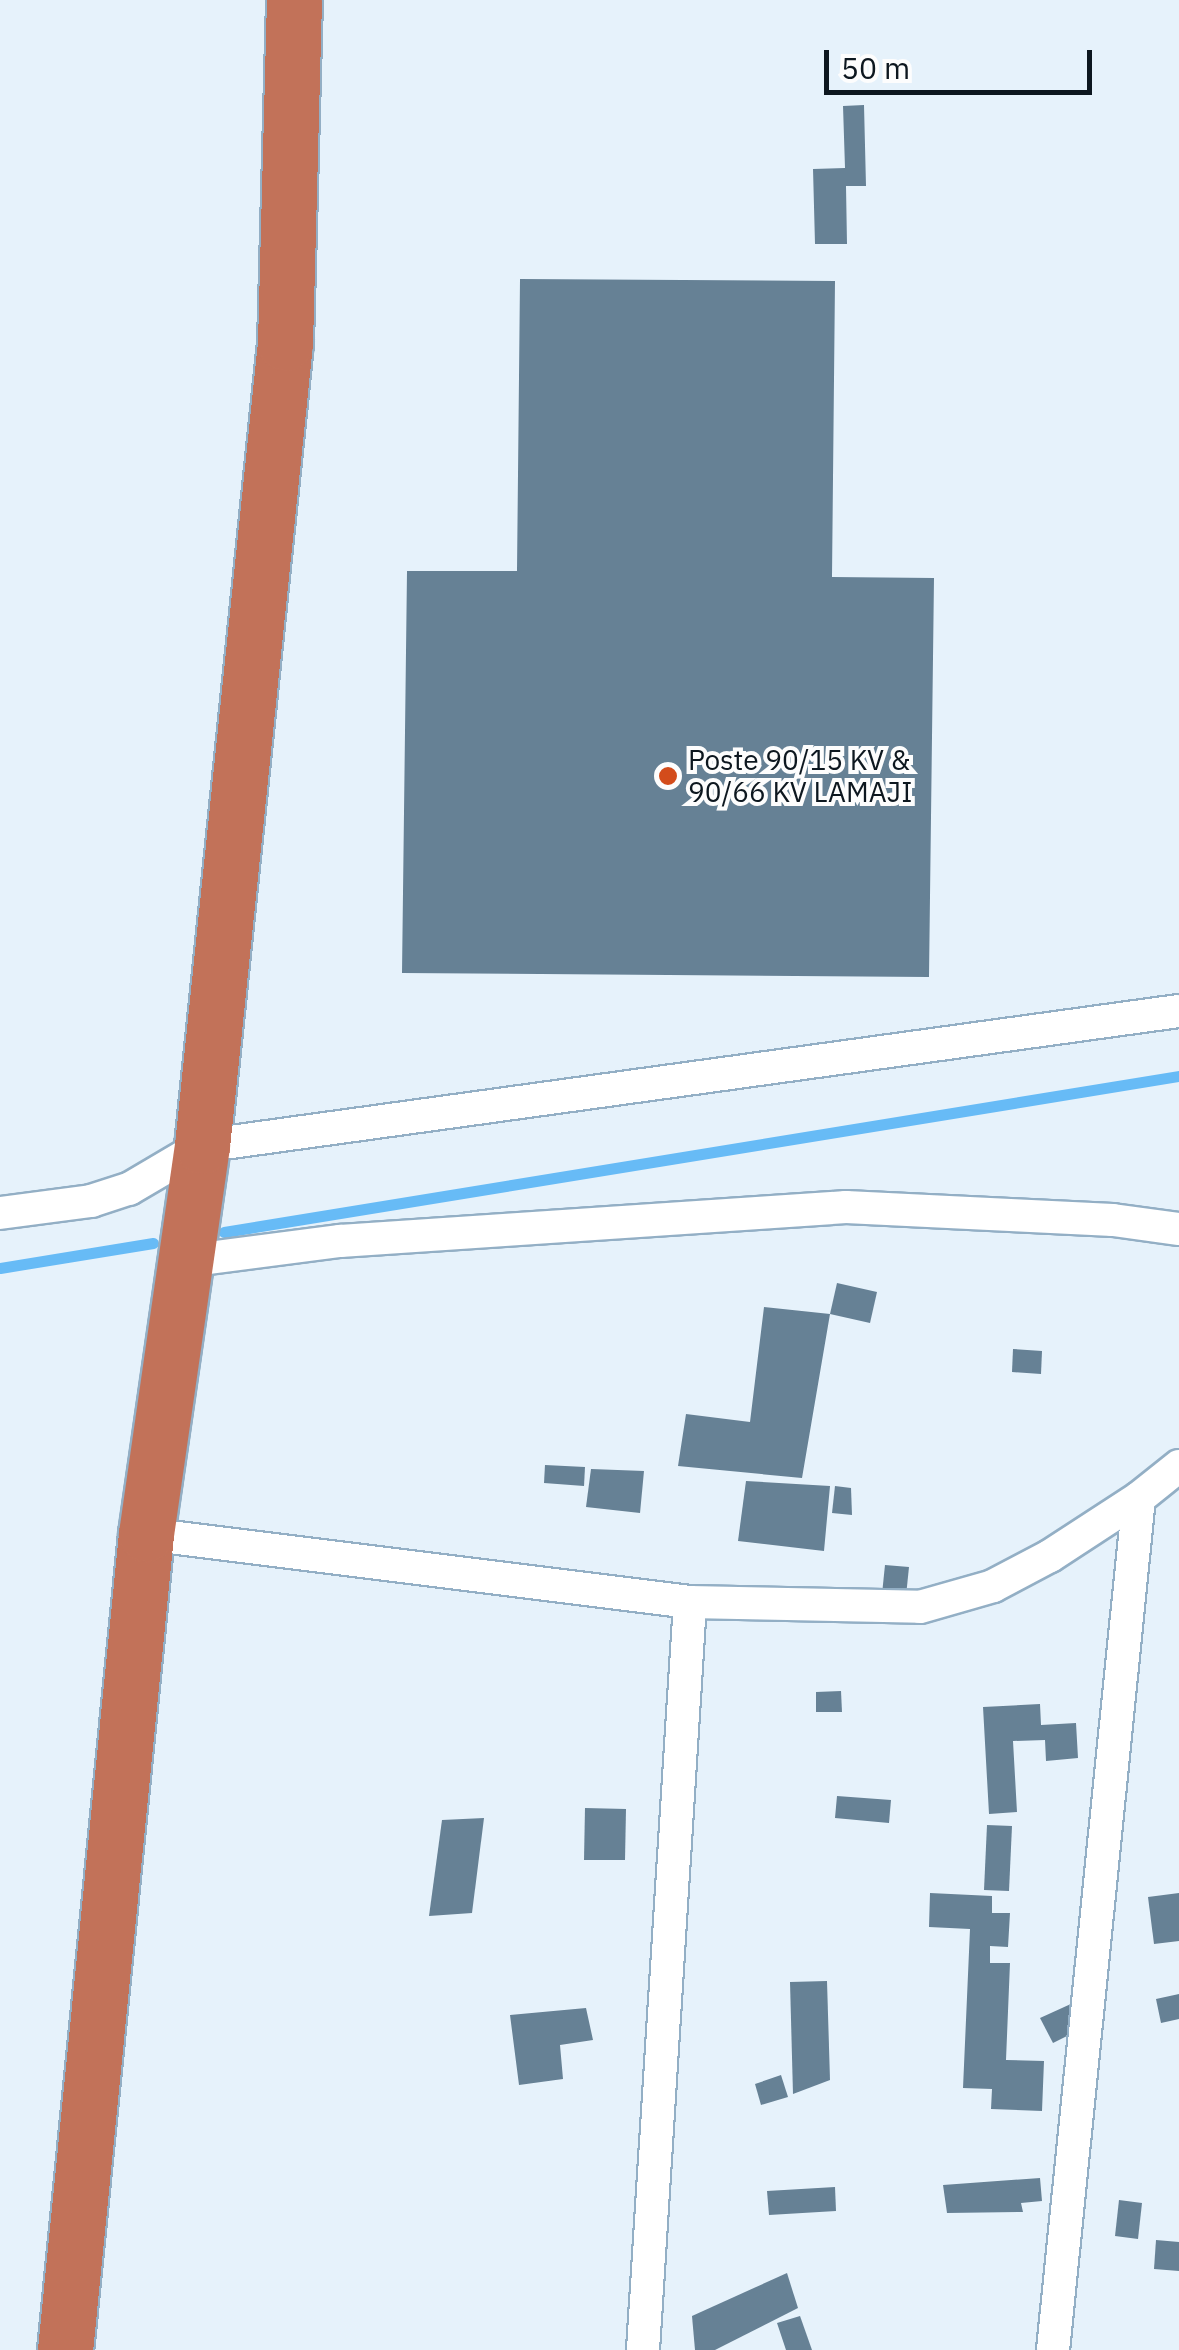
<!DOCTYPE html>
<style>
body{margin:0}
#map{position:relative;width:1179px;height:2350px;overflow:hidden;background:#e6f2fb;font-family:"IBM Plex Sans",sans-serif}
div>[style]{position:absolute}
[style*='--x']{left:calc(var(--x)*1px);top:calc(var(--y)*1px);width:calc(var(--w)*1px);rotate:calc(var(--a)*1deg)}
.stream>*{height:11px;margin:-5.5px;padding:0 5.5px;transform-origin:5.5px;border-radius:5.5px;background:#67bbf6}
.building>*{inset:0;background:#668195}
.roads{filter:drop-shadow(2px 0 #93afc5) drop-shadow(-2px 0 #93afc5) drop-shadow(0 2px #93afc5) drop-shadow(0 -2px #93afc5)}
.street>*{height:32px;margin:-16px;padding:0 16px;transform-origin:16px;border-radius:16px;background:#fff}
.highway>*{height:55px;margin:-27.5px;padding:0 27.5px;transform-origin:27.5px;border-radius:27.5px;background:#c27259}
.dots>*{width:28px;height:28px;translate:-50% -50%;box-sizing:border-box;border:5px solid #fdfdfd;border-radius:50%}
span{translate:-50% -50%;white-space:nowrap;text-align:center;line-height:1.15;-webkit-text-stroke:8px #fdfdfd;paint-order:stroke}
.poi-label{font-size:28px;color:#0d171f}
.left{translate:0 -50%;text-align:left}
.scale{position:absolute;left:824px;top:50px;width:268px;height:45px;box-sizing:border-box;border:5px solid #0d171f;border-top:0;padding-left:12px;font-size:30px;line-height:35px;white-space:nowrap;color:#0d171f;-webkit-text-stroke:8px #fdfdfd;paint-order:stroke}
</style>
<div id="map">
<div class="stream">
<div style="--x:224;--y:1232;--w:968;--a:-9.28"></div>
<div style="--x:0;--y:1268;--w:155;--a:-9.3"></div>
</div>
<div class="building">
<div style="clip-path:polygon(864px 105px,866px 186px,846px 186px,847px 244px,815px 244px,813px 169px,845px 168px,843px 106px)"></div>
<div style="clip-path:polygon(520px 279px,835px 281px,832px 577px,934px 578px,929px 977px,402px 973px,407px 571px,517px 571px)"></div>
<div style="clip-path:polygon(837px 1283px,877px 1292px,870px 1323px,830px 1314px)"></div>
<div style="clip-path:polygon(764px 1307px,830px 1314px,802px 1478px,678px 1466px,686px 1414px,750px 1422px)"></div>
<div style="clip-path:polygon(1013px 1349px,1042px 1351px,1041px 1374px,1012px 1372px)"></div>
<div style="clip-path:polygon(545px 1465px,585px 1467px,584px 1486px,544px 1483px)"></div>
<div style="clip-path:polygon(591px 1469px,644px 1471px,640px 1513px,586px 1507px)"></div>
<div style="clip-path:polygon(746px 1481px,830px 1486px,824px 1551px,738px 1541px)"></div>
<div style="clip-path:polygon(835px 1486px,851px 1488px,852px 1515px,832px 1513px)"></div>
<div style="clip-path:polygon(885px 1565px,909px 1567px,906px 1596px,882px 1594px)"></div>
<div style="clip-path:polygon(841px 1691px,842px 1712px,816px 1712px,816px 1692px)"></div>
<div style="clip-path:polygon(1040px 1704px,1041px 1725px,1076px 1723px,1078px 1758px,1046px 1761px,1045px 1740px,1013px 1741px,1017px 1812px,989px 1814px,983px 1707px)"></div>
<div style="clip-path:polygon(837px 1796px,891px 1800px,889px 1823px,835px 1818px)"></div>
<div style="clip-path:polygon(585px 1808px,626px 1809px,625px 1860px,584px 1860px)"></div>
<div style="clip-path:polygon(484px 1818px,472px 1913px,429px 1916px,442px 1820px)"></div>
<div style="clip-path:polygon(987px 1825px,1012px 1826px,1009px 1891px,984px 1890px)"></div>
<div style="clip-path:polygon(930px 1893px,992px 1896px,992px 1913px,1010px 1913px,1008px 1947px,990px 1946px,990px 1963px,1010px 1963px,1006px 2060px,1044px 2061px,1042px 2111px,991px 2109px,992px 2089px,963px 2088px,970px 1929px,929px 1927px)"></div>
<div style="clip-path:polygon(1179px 1893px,1179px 1941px,1154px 1944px,1148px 1897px)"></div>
<div style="clip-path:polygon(827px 1981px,830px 2080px,793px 2094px,790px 1982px)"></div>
<div style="clip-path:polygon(1179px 1994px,1179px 2019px,1161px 2023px,1156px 1999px)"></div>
<div style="clip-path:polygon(1073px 2003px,1073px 2033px,1053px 2043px,1040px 2018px)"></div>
<div style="clip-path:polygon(586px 2008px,593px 2040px,560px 2045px,563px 2079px,519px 2085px,510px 2015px)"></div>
<div style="clip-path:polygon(781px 2075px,788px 2097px,761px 2105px,755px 2084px)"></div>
<div style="clip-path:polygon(1040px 2178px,1042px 2201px,1021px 2203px,1023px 2212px,947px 2213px,943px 2185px)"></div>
<div style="clip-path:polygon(835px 2187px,836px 2211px,769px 2215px,767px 2191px)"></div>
<div style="clip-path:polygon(1119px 2200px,1142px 2203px,1138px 2239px,1115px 2236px)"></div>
<div style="clip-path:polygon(1156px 2240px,1179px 2242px,1179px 2271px,1154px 2269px)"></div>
<div style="clip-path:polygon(787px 2273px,798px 2308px,715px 2350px,695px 2350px,692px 2316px)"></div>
<div style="clip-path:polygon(800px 2316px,812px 2350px,786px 2350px,777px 2323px)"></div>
</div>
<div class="roads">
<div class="street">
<div style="--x:0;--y:1213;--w:92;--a:-7.5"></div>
<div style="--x:91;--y:1201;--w:40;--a:-18"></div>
<div style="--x:129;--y:1189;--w:85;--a:-30.5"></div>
<div style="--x:202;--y:1146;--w:986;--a:-7.87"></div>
<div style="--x:185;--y:1261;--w:156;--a:-7.4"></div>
<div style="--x:340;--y:1241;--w:507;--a:-3.84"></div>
<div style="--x:846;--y:1207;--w:267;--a:2.8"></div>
<div style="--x:1113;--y:1220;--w:67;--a:7.8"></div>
<div style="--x:146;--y:1534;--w:548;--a:7.13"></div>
<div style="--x:690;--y:1602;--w:230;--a:1.2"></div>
<div style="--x:920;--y:1607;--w:76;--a:-16"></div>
<div style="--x:993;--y:1586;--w:64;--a:-27.8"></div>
<div style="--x:1050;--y:1556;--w:106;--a:-33.1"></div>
<div style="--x:1139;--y:1498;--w:51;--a:-38.7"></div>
<div style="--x:643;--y:2350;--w:749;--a:-86.4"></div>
<div style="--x:1053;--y:2350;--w:856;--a:-84.24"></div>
</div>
<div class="highway">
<div style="--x:65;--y:2350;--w:820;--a:-84.33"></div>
<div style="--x:146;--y:1534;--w:392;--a:-81.8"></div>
<div style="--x:202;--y:1146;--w:807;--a:-84.1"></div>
<div style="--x:285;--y:343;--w:343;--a:-88.5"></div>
</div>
</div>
<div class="dots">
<div style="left:668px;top:776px;background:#d34c1b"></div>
</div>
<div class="poi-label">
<span class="left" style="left:688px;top:776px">Poste 90/15 KV &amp;<br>90/66 KV LAMAJI</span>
</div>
<div class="scale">50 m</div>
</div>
